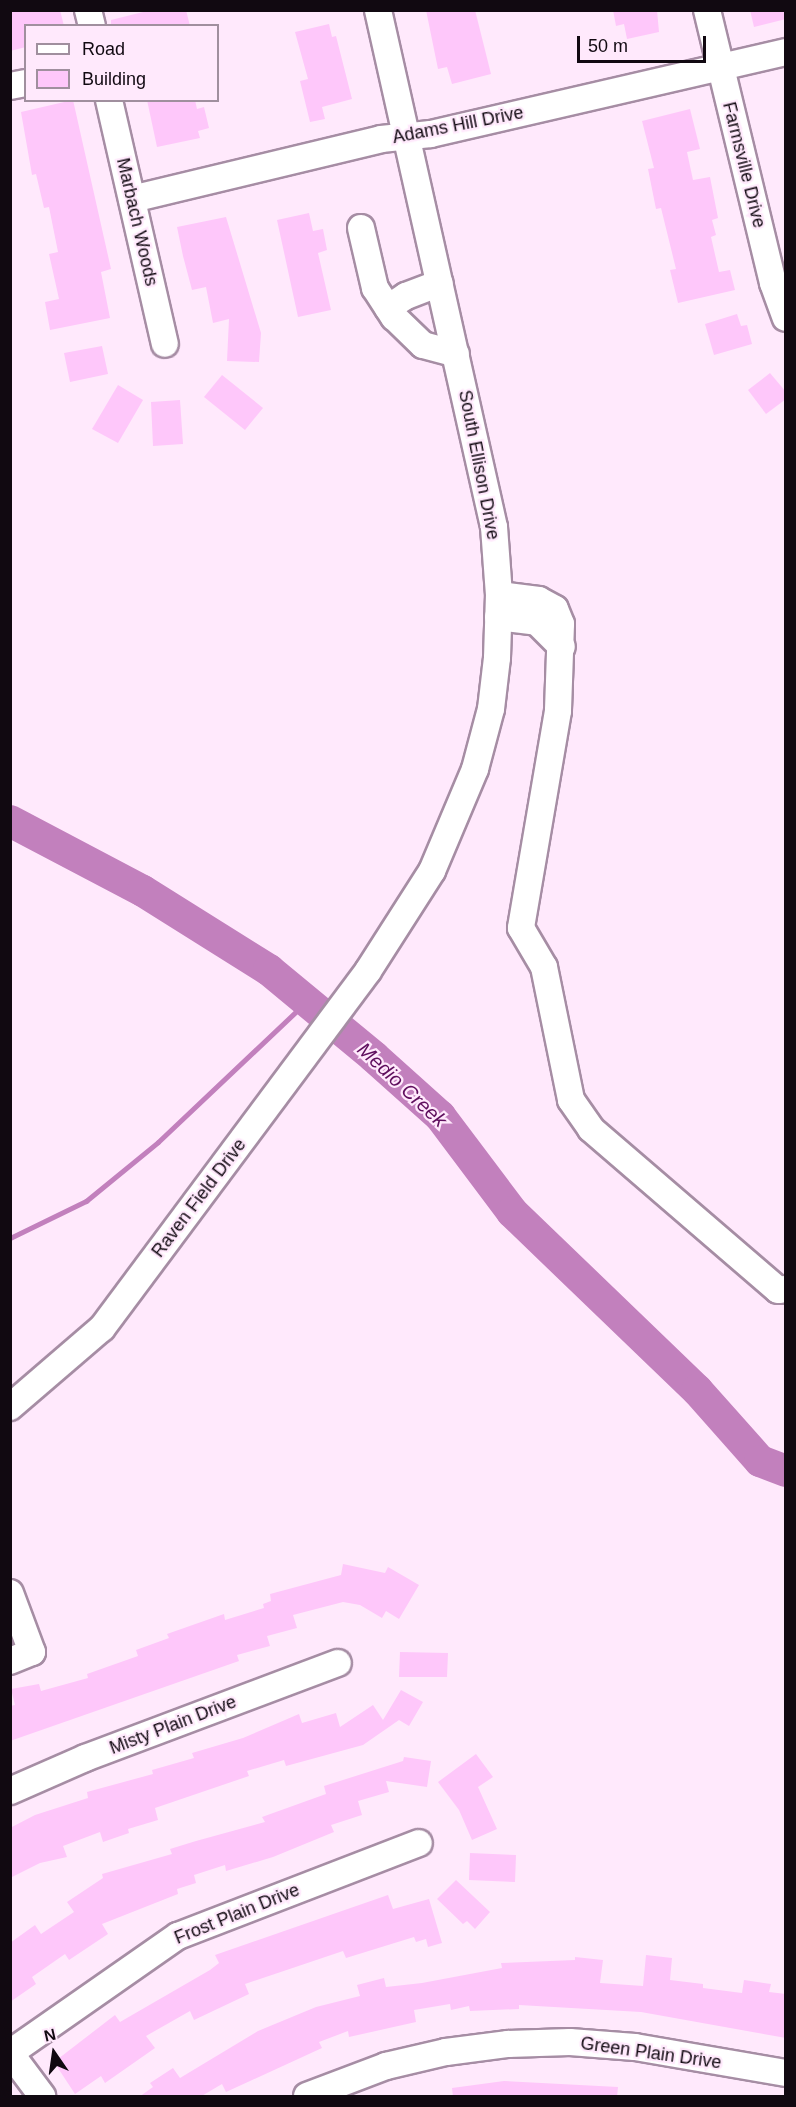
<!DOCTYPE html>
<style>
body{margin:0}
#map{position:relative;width:796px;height:2107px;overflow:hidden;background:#ffe9fc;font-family:Arial,sans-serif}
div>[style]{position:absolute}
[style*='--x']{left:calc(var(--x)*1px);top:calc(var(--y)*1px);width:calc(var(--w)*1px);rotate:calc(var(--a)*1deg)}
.stream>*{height:5px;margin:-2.5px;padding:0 2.5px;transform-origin:2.5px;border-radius:2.5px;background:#c280bd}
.river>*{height:32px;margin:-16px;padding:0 16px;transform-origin:16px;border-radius:16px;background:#c280bd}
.building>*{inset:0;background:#fec7fa}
.roads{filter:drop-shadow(2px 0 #a68da4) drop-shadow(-2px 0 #a68da4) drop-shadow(0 2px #a68da4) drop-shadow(0 -2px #a68da4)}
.minor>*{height:26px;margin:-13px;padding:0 13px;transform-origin:13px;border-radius:13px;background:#fff}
span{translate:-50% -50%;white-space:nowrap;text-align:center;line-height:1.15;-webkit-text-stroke:4.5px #ffe9fc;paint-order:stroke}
.street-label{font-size:18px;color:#110911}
.water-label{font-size:20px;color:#5f0e5d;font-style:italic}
.frame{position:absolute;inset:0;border:12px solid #110911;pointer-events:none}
.legend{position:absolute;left:24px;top:24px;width:195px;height:78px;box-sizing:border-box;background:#ffe9fc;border:2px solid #a08f9e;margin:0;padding:8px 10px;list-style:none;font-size:18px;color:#110911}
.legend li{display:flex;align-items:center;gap:12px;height:30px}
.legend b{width:30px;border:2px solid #a08f9e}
.north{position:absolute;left:24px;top:2023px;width:60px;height:60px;-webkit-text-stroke:4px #ffe9fc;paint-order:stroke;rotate:347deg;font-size:16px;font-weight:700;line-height:24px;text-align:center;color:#110911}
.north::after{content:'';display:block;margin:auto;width:21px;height:27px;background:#110911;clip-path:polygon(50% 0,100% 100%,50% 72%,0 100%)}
.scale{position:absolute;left:577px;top:36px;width:129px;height:27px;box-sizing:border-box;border:3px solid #110911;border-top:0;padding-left:8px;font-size:18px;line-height:21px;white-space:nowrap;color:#110911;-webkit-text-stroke:4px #ffe9fc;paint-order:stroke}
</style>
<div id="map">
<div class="stream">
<div style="--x:10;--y:1238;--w:85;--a:-26"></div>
<div style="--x:86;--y:1201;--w:93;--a:-39.3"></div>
<div style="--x:158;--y:1142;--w:205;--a:-43.4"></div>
</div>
<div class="river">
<div style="--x:10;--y:821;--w:150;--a:27.8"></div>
<div style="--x:143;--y:891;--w:149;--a:32.1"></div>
<div style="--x:269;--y:970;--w:136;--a:39.6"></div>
<div style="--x:374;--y:1057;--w:89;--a:41.8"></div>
<div style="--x:440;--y:1116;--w:120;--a:53.1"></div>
<div style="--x:512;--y:1212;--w:257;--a:43.9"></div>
<div style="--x:697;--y:1390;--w:95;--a:48.4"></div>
<div style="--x:760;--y:1461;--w:28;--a:21"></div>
</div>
<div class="building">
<div style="clip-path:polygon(10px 10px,60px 10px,64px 26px,26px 26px,26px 47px,10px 51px)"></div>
<div style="clip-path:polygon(151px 10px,186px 10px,190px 26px,111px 26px,111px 20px)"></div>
<div style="clip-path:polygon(426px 10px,475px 10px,491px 74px,452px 84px,447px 67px,438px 69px)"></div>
<div style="clip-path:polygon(613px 10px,657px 10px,659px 32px,627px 39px,624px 24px,616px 26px)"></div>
<div style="clip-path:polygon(750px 10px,786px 10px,786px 19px,754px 27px)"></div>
<div style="clip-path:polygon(329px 24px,332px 37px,336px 36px,352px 99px,322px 107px,325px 119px,310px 122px,300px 81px,308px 79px,295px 32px)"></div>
<div style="clip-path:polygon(73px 100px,111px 269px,101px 272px,110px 318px,50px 330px,45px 302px,59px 299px,49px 254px,58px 252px,49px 207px,44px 208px,36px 174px,32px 175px,21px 112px)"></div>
<div style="clip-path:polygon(147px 100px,195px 100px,197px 109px,204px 107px,209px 128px,198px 131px,200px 138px,157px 147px)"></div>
<div style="clip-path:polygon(690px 109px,700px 149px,687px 152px,693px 180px,710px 177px,718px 218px,712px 220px,716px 235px,711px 237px,719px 272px,730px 270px,735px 290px,678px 303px,670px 270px,676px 269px,661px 208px,656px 209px,648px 169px,654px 168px,642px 121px)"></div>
<div style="clip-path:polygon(309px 213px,313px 231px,323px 229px,327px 250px,318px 253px,331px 310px,298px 317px,277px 220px)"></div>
<div style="clip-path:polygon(226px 217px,261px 333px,259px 362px,227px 361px,229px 319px,213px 323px,206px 287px,192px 290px,183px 256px,177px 227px)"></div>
<div style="clip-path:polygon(737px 314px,741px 326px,747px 325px,752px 344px,714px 355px,705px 324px)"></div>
<div style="clip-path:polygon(102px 346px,108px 374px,70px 382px,64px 353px)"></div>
<div style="clip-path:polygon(770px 373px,786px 392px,786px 399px,766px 414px,748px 390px)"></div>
<div style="clip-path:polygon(222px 375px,263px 408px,245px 430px,204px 397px)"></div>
<div style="clip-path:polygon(118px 385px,143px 400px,118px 443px,92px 429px)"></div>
<div style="clip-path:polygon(180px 400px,183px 444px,153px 446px,151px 402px)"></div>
<div style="clip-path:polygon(343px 1564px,385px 1573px,388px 1567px,419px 1585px,399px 1619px,386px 1611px,382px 1618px,360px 1605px,343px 1602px,293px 1615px,297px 1628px,267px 1636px,270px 1646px,237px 1655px,239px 1661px,10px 1741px,10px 1706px,15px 1705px,11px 1689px,39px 1684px,41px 1691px,88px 1678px,87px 1674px,138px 1656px,136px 1650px,169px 1638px,167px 1634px,224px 1614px,225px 1620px,264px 1608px,263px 1604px,271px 1601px,270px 1594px,341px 1575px)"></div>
<div style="clip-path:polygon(400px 1652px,448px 1653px,447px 1677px,399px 1677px)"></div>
<div style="clip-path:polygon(401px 1690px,423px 1702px,409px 1726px,399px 1720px,363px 1745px,286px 1766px,284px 1760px,247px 1771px,249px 1776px,155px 1808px,158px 1820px,128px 1829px,129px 1833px,103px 1842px,100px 1832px,63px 1846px,67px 1857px,40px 1863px,10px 1878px,10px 1828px,35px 1815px,88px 1798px,87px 1792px,153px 1774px,152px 1770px,194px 1758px,192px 1753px,243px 1738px,299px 1714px,302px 1723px,336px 1713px,340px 1727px,373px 1705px,383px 1720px)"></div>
<div style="clip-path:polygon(476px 1754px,493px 1777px,478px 1787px,497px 1829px,472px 1840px,459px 1810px,438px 1782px)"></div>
<div style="clip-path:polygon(404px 1757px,431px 1761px,427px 1787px,386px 1781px,389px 1792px,358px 1801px,362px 1815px,331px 1825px,334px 1832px,273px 1857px,226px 1871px,225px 1865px,194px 1875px,196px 1883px,177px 1889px,178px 1894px,102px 1924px,108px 1934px,69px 1960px,65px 1954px,32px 1977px,36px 1984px,10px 2002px,10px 1943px,35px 1925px,41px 1934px,74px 1912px,67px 1902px,103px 1878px,102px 1874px,172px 1854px,170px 1849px,196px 1841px,265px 1822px,262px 1817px,326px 1794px,324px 1786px,403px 1761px)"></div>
<div style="clip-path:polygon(470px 1853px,516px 1855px,515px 1882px,469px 1880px)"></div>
<div style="clip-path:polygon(456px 1880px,490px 1912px,475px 1929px,467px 1921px,463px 1924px,437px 1899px)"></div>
<div style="clip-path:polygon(388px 1895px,393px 1909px,429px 1899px,442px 1943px,428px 1947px,426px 1939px,416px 1942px,414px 1937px,346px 1958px,343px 1951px,245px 1984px,249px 1994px,194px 2020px,190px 2011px,146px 2036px,155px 2048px,105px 2083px,101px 2076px,75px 2094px,54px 2062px,115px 2015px,120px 2022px,210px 1970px,219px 1963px,215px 1955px)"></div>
<div style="clip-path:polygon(646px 1955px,672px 1958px,670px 1980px,703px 1984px,703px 1988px,742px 1993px,744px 1980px,771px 1984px,769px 1992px,786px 1994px,786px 2038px,641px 2012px,519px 2005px,519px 2009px,470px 2011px,469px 2006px,451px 2010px,450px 2004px,414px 2010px,416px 2022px,349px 2037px,348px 2031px,319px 2042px,322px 2048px,226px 2092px,222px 2084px,200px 2097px,139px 2097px,153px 2087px,150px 2083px,173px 2068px,180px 2078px,258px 2031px,316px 2007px,360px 1996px,357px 1985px,384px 1978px,386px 1987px,422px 1983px,502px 1968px,501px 1963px,575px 1960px,575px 1957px,603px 1960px,600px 1983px,643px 1986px)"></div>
<div style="clip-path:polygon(504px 2081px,618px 2087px,617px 2097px,453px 2097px,452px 2088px)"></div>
</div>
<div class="roads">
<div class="minor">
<div style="--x:88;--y:10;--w:16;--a:76"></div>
<div style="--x:707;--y:10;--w:281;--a:76.4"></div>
<div style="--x:773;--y:283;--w:37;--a:70"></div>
<div style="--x:10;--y:86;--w:16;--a:-11"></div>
<div style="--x:109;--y:100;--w:250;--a:77.1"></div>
<div style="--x:132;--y:199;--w:256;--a:-13.5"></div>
<div style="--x:381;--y:139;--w:50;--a:-5.7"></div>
<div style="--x:431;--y:134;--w:364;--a:-13"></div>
<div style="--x:361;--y:228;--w:62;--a:76.9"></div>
<div style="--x:375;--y:288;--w:35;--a:57"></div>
<div style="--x:394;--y:317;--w:40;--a:44"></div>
<div style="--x:423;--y:345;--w:34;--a:15"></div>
<div style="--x:388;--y:308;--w:22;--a:-34"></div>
<div style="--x:406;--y:296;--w:36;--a:-21"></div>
<div style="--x:499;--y:595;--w:40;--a:7.1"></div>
<div style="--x:539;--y:600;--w:18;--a:29"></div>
<div style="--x:555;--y:609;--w:16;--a:68"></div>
<div style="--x:561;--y:624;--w:87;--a:92"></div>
<div style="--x:558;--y:711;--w:220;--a:99.7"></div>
<div style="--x:521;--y:928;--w:45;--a:59.5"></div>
<div style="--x:544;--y:967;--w:136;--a:78.5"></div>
<div style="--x:571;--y:1100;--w:35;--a:55"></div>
<div style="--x:591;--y:1129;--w:247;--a:40.7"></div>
<div style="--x:778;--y:1290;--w:8;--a:-7"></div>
<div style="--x:498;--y:617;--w:39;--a:7"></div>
<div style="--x:537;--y:622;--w:35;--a:45"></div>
<div style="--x:10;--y:1407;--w:121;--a:-40.7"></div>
<div style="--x:102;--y:1328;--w:445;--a:-53.3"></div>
<div style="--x:368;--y:971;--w:119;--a:-57.4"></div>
<div style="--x:432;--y:871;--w:111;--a:-67.1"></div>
<div style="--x:475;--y:769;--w:62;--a:-75.1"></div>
<div style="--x:491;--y:709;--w:51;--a:-83.3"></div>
<div style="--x:497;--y:658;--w:63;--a:-88.2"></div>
<div style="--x:499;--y:595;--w:68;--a:-94.2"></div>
<div style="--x:494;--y:527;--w:530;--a:-102.65"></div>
<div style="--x:10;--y:1593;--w:63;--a:69.6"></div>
<div style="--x:32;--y:1652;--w:24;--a:158"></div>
<div style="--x:10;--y:1791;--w:82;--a:-23.7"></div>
<div style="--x:85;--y:1758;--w:270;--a:-20.6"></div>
<div style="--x:10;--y:2053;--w:205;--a:-34.9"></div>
<div style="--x:178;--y:1936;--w:258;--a:-21.1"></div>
<div style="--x:10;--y:2053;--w:54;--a:53.3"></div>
<div style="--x:307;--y:2096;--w:85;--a:-20.8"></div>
<div style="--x:386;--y:2066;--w:62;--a:-13.1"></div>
<div style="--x:446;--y:2052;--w:63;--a:-7.4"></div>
<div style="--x:508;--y:2044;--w:62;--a:-1.8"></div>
<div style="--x:570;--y:2042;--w:65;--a:4.4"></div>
<div style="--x:635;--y:2047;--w:153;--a:9.8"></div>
</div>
</div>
<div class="street-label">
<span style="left:458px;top:125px;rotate:-11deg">Adams Hill Drive</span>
<span style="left:744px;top:165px;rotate:76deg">Farmsville Drive</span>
<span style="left:137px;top:222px;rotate:77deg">Marbach Woods</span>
<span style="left:479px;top:465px;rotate:79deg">South Ellison Drive</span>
<span style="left:199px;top:1198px;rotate:-53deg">Raven Field Drive</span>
<span style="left:173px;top:1725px;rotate:-21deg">Misty Plain Drive</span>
<span style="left:237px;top:1914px;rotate:-22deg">Frost Plain Drive</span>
<span style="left:651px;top:2053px;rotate:8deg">Green Plain Drive</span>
</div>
<div class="water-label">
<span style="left:402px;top:1085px;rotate:43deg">Medio Creek</span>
</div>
<div class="frame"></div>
<ul class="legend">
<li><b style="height:8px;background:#fff"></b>Road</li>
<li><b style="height:16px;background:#fec7fa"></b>Building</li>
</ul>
<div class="north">N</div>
<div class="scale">50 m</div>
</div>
